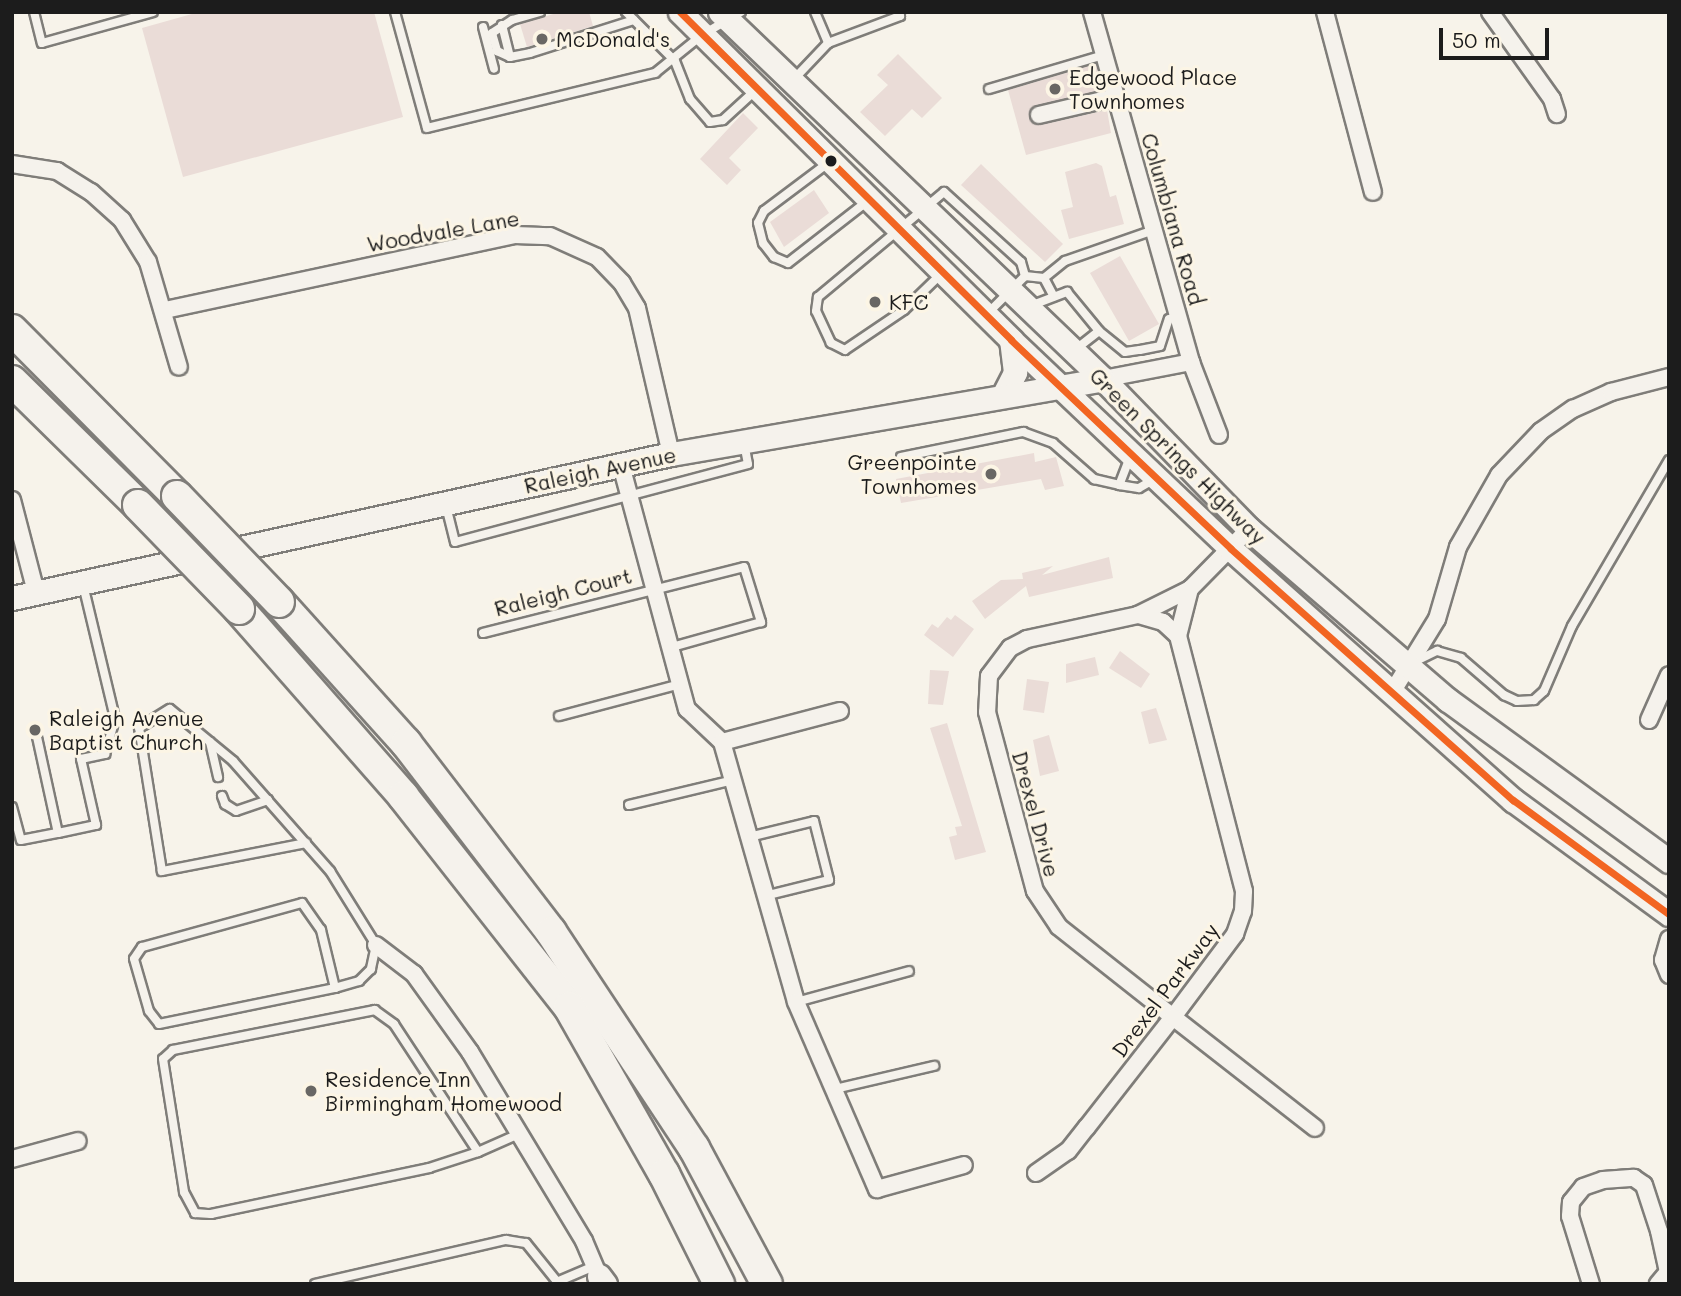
<!DOCTYPE html>
<style>
body{margin:0}
#map{position:relative;width:1681px;height:1296px;overflow:hidden;background:#f7f3ea;font-family:Mali,sans-serif}
div>[style]{position:absolute}
[style*='--x']{left:calc(var(--x)*1px);top:calc(var(--y)*1px);width:calc(var(--w)*1px);rotate:calc(var(--a)*1deg)}
.building>*{inset:0;background:#eadcd7}
.roads{filter:drop-shadow(2px 0 #7f7d79) drop-shadow(-2px 0 #7f7d79) drop-shadow(0 2px #7f7d79) drop-shadow(0 -2px #7f7d79)}
.lane>*{height:8px;margin:-4px;padding:0 4px;transform-origin:4px;border-radius:4px;background:#f5f2ec}
.street>*{height:16px;margin:-8px;padding:0 8px;transform-origin:8px;border-radius:8px;background:#f5f2ec}
.secondary>*{height:23px;margin:-11.5px;padding:0 11.5px;transform-origin:11.5px;border-radius:11.5px;background:#f5f2ec}
.highway>*{height:30px;margin:-15px;padding:0 15px;transform-origin:15px;border-radius:15px;background:#f5f2ec}
.bridges{filter:drop-shadow(2px 0 #7f7d79) drop-shadow(-2px 0 #7f7d79) drop-shadow(0 2px #7f7d79) drop-shadow(0 -2px #7f7d79)}
.highway-bridge>*{height:30px;margin:-15px;padding:0 15px;transform-origin:15px;border-radius:15px;background:#f5f2ec}
.bus-1>*{height:7px;margin:-3.5px;padding:0 3.5px;transform-origin:3.5px;border-radius:3.5px;background:#f26522}
.dots>*{width:19px;height:19px;translate:-50% -50%;box-sizing:border-box;border:4px solid #fcf5e5;border-radius:50%}
span{translate:-50% -50%;white-space:nowrap;text-align:center;line-height:1.15;-webkit-text-stroke:6px #fcf5e5;paint-order:stroke}
.poi-label{font-size:21px;color:#1c1c1c}
.left{translate:0 -50%;text-align:left}
.right{translate:-100% -50%;text-align:right}
.street-label{font-size:21px;color:#1c1c1c}
.frame{position:absolute;inset:0;border:14px solid #1c1c1c;pointer-events:none}
.scale{position:absolute;left:1439px;top:28px;width:110px;height:32px;box-sizing:border-box;border:4px solid #1c1c1c;border-top:0;padding-left:9px;font-size:21px;line-height:24px;white-space:nowrap;color:#1c1c1c;-webkit-text-stroke:5px #fcf5e5;paint-order:stroke}
</style>
<div id="map">
<div class="building">
<div style="clip-path:polygon(199px 12px,374px 12px,403px 117px,183px 177px,142px 28px)"></div>
<div style="clip-path:polygon(560px 12px,589px 12px,593px 26px,527px 47px,520px 24px)"></div>
<div style="clip-path:polygon(898px 54px,942px 98px,922px 118px,912px 109px,885px 136px,860px 112px,888px 85px,877px 75px)"></div>
<div style="clip-path:polygon(1096px 64px,1102px 90px,1037px 105px,1029px 117px,1041px 125px,1107px 110px,1111px 133px,1026px 155px,1008px 90px)"></div>
<div style="clip-path:polygon(743px 113px,758px 128px,729px 158px,741px 170px,727px 185px,700px 159px)"></div>
<div style="clip-path:polygon(1096px 163px,1102px 166px,1110px 197px,1116px 195px,1124px 224px,1069px 239px,1061px 210px,1073px 207px,1065px 172px)"></div>
<div style="clip-path:polygon(981px 164px,1063px 244px,1045px 262px,961px 185px)"></div>
<div style="clip-path:polygon(814px 190px,829px 213px,784px 247px,770px 222px)"></div>
<div style="clip-path:polygon(1120px 256px,1159px 324px,1129px 341px,1090px 273px)"></div>
<div style="clip-path:polygon(1034px 453px,1035px 462px,1056px 457px,1064px 486px,1045px 490px,1041px 479px,901px 503px,896px 479px)"></div>
<div style="clip-path:polygon(1109px 557px,1113px 578px,1029px 597px,1026px 586px,985px 619px,972px 601px,1001px 580px,1023px 579px,1022px 573px,1053px 566px,1042px 575px)"></div>
<div style="clip-path:polygon(955px 615px,974px 629px,953px 657px,924px 635px,932px 624px,938px 628px,947px 617px,951px 620px)"></div>
<div style="clip-path:polygon(1120px 651px,1150px 674px,1141px 688px,1109px 668px)"></div>
<div style="clip-path:polygon(1095px 657px,1099px 675px,1066px 683px,1066px 664px)"></div>
<div style="clip-path:polygon(930px 670px,949px 671px,943px 705px,928px 704px)"></div>
<div style="clip-path:polygon(1027px 679px,1049px 682px,1044px 713px,1023px 710px)"></div>
<div style="clip-path:polygon(1156px 708px,1167px 740px,1149px 744px,1141px 712px)"></div>
<div style="clip-path:polygon(947px 723px,986px 852px,955px 860px,949px 837px,957px 835px,955px 827px,962px 826px,930px 728px)"></div>
<div style="clip-path:polygon(1049px 735px,1059px 771px,1040px 776px,1033px 740px)"></div>
</div>
<div class="roads">
<div class="lane">
<div style="--x:34;--y:12;--w:32;--a:76"></div>
<div style="--x:42;--y:43;--w:115;--a:-15.6"></div>
<div style="--x:395;--y:12;--w:120;--a:74.6"></div>
<div style="--x:427;--y:128;--w:235;--a:-13.6"></div>
<div style="--x:655;--y:73;--w:60;--a:-39"></div>
<div style="--x:702;--y:35;--w:45;--a:-30.5"></div>
<div style="--x:540;--y:12;--w:29;--a:164"></div>
<div style="--x:512;--y:20;--w:24;--a:147"></div>
<div style="--x:492;--y:33;--w:19;--a:74"></div>
<div style="--x:497;--y:51;--w:14;--a:25"></div>
<div style="--x:510;--y:57;--w:20;--a:-11"></div>
<div style="--x:530;--y:53;--w:109;--a:-17.6"></div>
<div style="--x:626;--y:12;--w:69;--a:45"></div>
<div style="--x:675;--y:61;--w:41;--a:68.5"></div>
<div style="--x:690;--y:99;--w:30;--a:49"></div>
<div style="--x:710;--y:122;--w:13;--a:-9"></div>
<div style="--x:723;--y:120;--w:46;--a:-42.4"></div>
<div style="--x:815;--y:12;--w:34;--a:67"></div>
<div style="--x:828;--y:43;--w:77;--a:-20.6"></div>
<div style="--x:900;--y:16;--w:4;--a:-104"></div>
<div style="--x:502;--y:25;--w:33;--a:76"></div>
<div style="--x:483;--y:27;--w:43;--a:75.3"></div>
<div style="--x:794;--y:79;--w:50;--a:-46.6"></div>
<div style="--x:989;--y:89;--w:120;--a:-16.5"></div>
<div style="--x:828;--y:163;--w:80;--a:143.1"></div>
<div style="--x:764;--y:211;--w:13;--a:117"></div>
<div style="--x:758;--y:223;--w:21;--a:76"></div>
<div style="--x:763;--y:243;--w:18;--a:52"></div>
<div style="--x:774;--y:257;--w:15;--a:23"></div>
<div style="--x:788;--y:263;--w:103;--a:-37.9"></div>
<div style="--x:940;--y:275;--w:50;--a:135.8"></div>
<div style="--x:904;--y:310;--w:71;--a:145.9"></div>
<div style="--x:845;--y:350;--w:16;--a:-153"></div>
<div style="--x:831;--y:343;--w:35;--a:-115"></div>
<div style="--x:816;--y:311;--w:14;--a:-82"></div>
<div style="--x:818;--y:297;--w:164;--a:-39.8"></div>
<div style="--x:944;--y:192;--w:104;--a:42.3"></div>
<div style="--x:1021;--y:262;--w:15;--a:74"></div>
<div style="--x:1044;--y:278;--w:27;--a:-39"></div>
<div style="--x:1065;--y:261;--w:94;--a:-19.2"></div>
<div style="--x:1030;--y:306;--w:40;--a:-21"></div>
<div style="--x:1067;--y:292;--w:50;--a:50.6"></div>
<div style="--x:1099;--y:331;--w:31;--a:142"></div>
<div style="--x:987;--y:314;--w:54;--a:-45"></div>
<div style="--x:1025;--y:276;--w:19;--a:6"></div>
<div style="--x:1044;--y:278;--w:21;--a:62"></div>
<div style="--x:1099;--y:331;--w:33;--a:39"></div>
<div style="--x:1125;--y:352;--w:15;--a:-8"></div>
<div style="--x:1140;--y:350;--w:20;--a:-11"></div>
<div style="--x:1160;--y:346;--w:28;--a:-72"></div>
<div style="--x:1169;--y:319;--w:9;--a:-18"></div>
<div style="--x:901;--y:457;--w:125;--a:-11.6"></div>
<div style="--x:1023;--y:432;--w:32;--a:20"></div>
<div style="--x:1053;--y:443;--w:55;--a:41.3"></div>
<div style="--x:1094;--y:479;--w:26;--a:13"></div>
<div style="--x:1130;--y:457;--w:30;--a:111"></div>
<div style="--x:1119;--y:485;--w:20;--a:9"></div>
<div style="--x:1139;--y:488;--w:16;--a:-30"></div>
<div style="--x:446;--y:506;--w:37;--a:76"></div>
<div style="--x:455;--y:542;--w:303;--a:-14.9"></div>
<div style="--x:748;--y:464;--w:21;--a:-101"></div>
<div style="--x:483;--y:633;--w:269;--a:-14.2"></div>
<div style="--x:744;--y:567;--w:58;--a:72.8"></div>
<div style="--x:761;--y:622;--w:92;--a:164.3"></div>
<div style="--x:1412;--y:663;--w:28;--a:-26"></div>
<div style="--x:1437;--y:651;--w:25;--a:16"></div>
<div style="--x:1461;--y:658;--w:57;--a:40.7"></div>
<div style="--x:1504;--y:695;--w:14;--a:25"></div>
<div style="--x:1517;--y:701;--w:17;--a:-3"></div>
<div style="--x:1534;--y:700;--w:13;--a:-42"></div>
<div style="--x:1544;--y:691;--w:71;--a:-66.7"></div>
<div style="--x:1572;--y:626;--w:192;--a:-59.7"></div>
<div style="--x:559;--y:716;--w:125;--a:-14.8"></div>
<div style="--x:37;--y:737;--w:98;--a:77.7"></div>
<div style="--x:58;--y:833;--w:39;--a:-12"></div>
<div style="--x:96;--y:825;--w:68;--a:-102.8"></div>
<div style="--x:81;--y:759;--w:25;--a:-12"></div>
<div style="--x:105;--y:754;--w:37;--a:-74"></div>
<div style="--x:115;--y:718;--w:137;--a:-103.5"></div>
<div style="--x:210;--y:742;--w:36;--a:77"></div>
<div style="--x:222;--y:796;--w:9;--a:69"></div>
<div style="--x:225;--y:804;--w:13;--a:32"></div>
<div style="--x:236;--y:811;--w:34;--a:-19"></div>
<div style="--x:629;--y:805;--w:107;--a:-13.5"></div>
<div style="--x:12;--y:807;--w:34;--a:75"></div>
<div style="--x:21;--y:840;--w:38;--a:-11"></div>
<div style="--x:749;--y:837;--w:67;--a:-13.8"></div>
<div style="--x:814;--y:821;--w:61;--a:75.7"></div>
<div style="--x:829;--y:880;--w:66;--a:166"></div>
<div style="--x:306;--y:843;--w:147;--a:169"></div>
<div style="--x:162;--y:871;--w:145;--a:-99.1"></div>
<div style="--x:139;--y:728;--w:36;--a:-32"></div>
<div style="--x:170;--y:709;--w:82;--a:39.5"></div>
<div style="--x:233;--y:761;--w:147;--a:48.6"></div>
<div style="--x:330;--y:871;--w:87;--a:58.1"></div>
<div style="--x:376;--y:945;--w:25;--a:102"></div>
<div style="--x:371;--y:969;--w:17;--a:135"></div>
<div style="--x:359;--y:981;--w:25;--a:164"></div>
<div style="--x:335;--y:988;--w:60;--a:-103.6"></div>
<div style="--x:321;--y:930;--w:33;--a:-125"></div>
<div style="--x:302;--y:903;--w:166;--a:164.6"></div>
<div style="--x:142;--y:947;--w:14;--a:124"></div>
<div style="--x:134;--y:959;--w:54;--a:73.9"></div>
<div style="--x:149;--y:1011;--w:16;--a:52"></div>
<div style="--x:159;--y:1024;--w:180;--a:-11.6"></div>
<div style="--x:796;--y:1002;--w:117;--a:-15.3"></div>
<div style="--x:835;--y:1089;--w:102;--a:-13.1"></div>
<div style="--x:478;--y:1152;--w:153;--a:-123.3"></div>
<div style="--x:394;--y:1024;--w:24;--a:-144"></div>
<div style="--x:375;--y:1010;--w:206;--a:168.8"></div>
<div style="--x:173;--y:1050;--w:13;--a:138"></div>
<div style="--x:163;--y:1059;--w:135;--a:81"></div>
<div style="--x:184;--y:1192;--w:24;--a:62"></div>
<div style="--x:195;--y:1213;--w:16;--a:4"></div>
<div style="--x:211;--y:1214;--w:223;--a:-11.9"></div>
<div style="--x:429;--y:1168;--w:52;--a:-18.1"></div>
<div style="--x:478;--y:1152;--w:47;--a:-23.8"></div>
<div style="--x:559;--y:1281;--w:39;--a:-23"></div>
<div style="--x:315;--y:1284;--w:196;--a:-13"></div>
<div style="--x:506;--y:1240;--w:20;--a:9"></div>
<div style="--x:526;--y:1243;--w:53;--a:51.2"></div>
</div>
<div class="street">
<div style="--x:1092;--y:12;--w:364;--a:74.2"></div>
<div style="--x:1191;--y:362;--w:78;--a:69"></div>
<div style="--x:1325;--y:12;--w:186;--a:75.1"></div>
<div style="--x:1490;--y:12;--w:107;--a:54.5"></div>
<div style="--x:1552;--y:99;--w:16;--a:72"></div>
<div style="--x:1039;--y:115;--w:79;--a:-13.2"></div>
<div style="--x:12;--y:164;--w:46;--a:8.8"></div>
<div style="--x:57;--y:171;--w:40;--a:32"></div>
<div style="--x:91;--y:192;--w:42;--a:42.1"></div>
<div style="--x:122;--y:220;--w:49;--a:58.2"></div>
<div style="--x:148;--y:262;--w:109;--a:73.6"></div>
<div style="--x:165;--y:310;--w:358;--a:-12.1"></div>
<div style="--x:515;--y:235;--w:35;--a:2"></div>
<div style="--x:550;--y:236;--w:51;--a:24.1"></div>
<div style="--x:597;--y:257;--w:36;--a:46"></div>
<div style="--x:622;--y:283;--w:29;--a:59"></div>
<div style="--x:637;--y:308;--w:150;--a:76.9"></div>
<div style="--x:1103;--y:379;--w:90;--a:-10.9"></div>
<div style="--x:621;--y:465;--w:253;--a:74.9"></div>
<div style="--x:687;--y:709;--w:48;--a:43.3"></div>
<div style="--x:722;--y:742;--w:122;--a:-14.7"></div>
<div style="--x:12;--y:500;--w:95;--a:75.4"></div>
<div style="--x:1138;--y:615;--w:58;--a:-26.6"></div>
<div style="--x:1178;--y:636;--w:49;--a:-75.7"></div>
<div style="--x:1190;--y:589;--w:84;--a:-45.5"></div>
<div style="--x:1391;--y:694;--w:88;--a:-58.5"></div>
<div style="--x:1437;--y:619;--w:75;--a:-73.7"></div>
<div style="--x:1458;--y:547;--w:83;--a:-60.3"></div>
<div style="--x:1499;--y:475;--w:61;--a:-46.3"></div>
<div style="--x:1541;--y:431;--w:39;--a:-35"></div>
<div style="--x:1573;--y:409;--w:42;--a:-24.1"></div>
<div style="--x:1611;--y:392;--w:60;--a:-14.5"></div>
<div style="--x:1649;--y:720;--w:49;--a:-66"></div>
<div style="--x:722;--y:742;--w:270;--a:74.1"></div>
<div style="--x:796;--y:1002;--w:204;--a:66.6"></div>
<div style="--x:877;--y:1189;--w:90;--a:-15.4"></div>
<div style="--x:1669;--y:939;--w:22;--a:106"></div>
<div style="--x:1663;--y:960;--w:16;--a:68"></div>
<div style="--x:376;--y:945;--w:48;--a:37.3"></div>
<div style="--x:414;--y:974;--w:96;--a:54.3"></div>
<div style="--x:470;--y:1052;--w:221;--a:58.9"></div>
<div style="--x:584;--y:1241;--w:38;--a:67"></div>
<div style="--x:12;--y:1159;--w:68;--a:-15.3"></div>
<div style="--x:1036;--y:1173;--w:39;--a:-35"></div>
<div style="--x:1068;--y:1151;--w:31;--a:-52"></div>
<div style="--x:1087;--y:1127;--w:140;--a:-52"></div>
<div style="--x:1173;--y:1017;--w:104;--a:-53.2"></div>
<div style="--x:1235;--y:934;--w:24;--a:-71"></div>
<div style="--x:1243;--y:911;--w:20;--a:-87"></div>
<div style="--x:1244;--y:891;--w:263;--a:-104.5"></div>
<div style="--x:1178;--y:636;--w:21;--a:-137"></div>
<div style="--x:1163;--y:622;--w:26;--a:-164"></div>
<div style="--x:1138;--y:615;--w:114;--a:167.8"></div>
<div style="--x:1027;--y:639;--w:19;--a:152"></div>
<div style="--x:1010;--y:648;--w:35;--a:127"></div>
<div style="--x:989;--y:676;--w:36;--a:93"></div>
<div style="--x:987;--y:712;--w:185;--a:75"></div>
<div style="--x:1035;--y:891;--w:43;--a:56.3"></div>
<div style="--x:1059;--y:927;--w:145;--a:38.3"></div>
<div style="--x:1173;--y:1017;--w:180;--a:38"></div>
<div style="--x:1591;--y:1284;--w:71;--a:-107.2"></div>
<div style="--x:1570;--y:1216;--w:14;--a:-86"></div>
<div style="--x:1571;--y:1202;--w:19;--a:-51"></div>
<div style="--x:1583;--y:1187;--w:21;--a:-19"></div>
<div style="--x:1603;--y:1180;--w:31;--a:-4"></div>
<div style="--x:1634;--y:1178;--w:12;--a:35"></div>
<div style="--x:1644;--y:1185;--w:48;--a:71.9"></div>
<div style="--x:1659;--y:1231;--w:42;--a:77.6"></div>
<div style="--x:1668;--y:1272;--w:16;--a:130"></div>
</div>
<div class="secondary">
<div style="--x:680;--y:12;--w:466;--a:44.7"></div>
<div style="--x:1011;--y:340;--w:303;--a:43.5"></div>
<div style="--x:1231;--y:549;--w:378;--a:41.7"></div>
<div style="--x:1513;--y:800;--w:193;--a:36.2"></div>
<div style="--x:720;--y:12;--w:530;--a:43.78"></div>
<div style="--x:1103;--y:379;--w:209;--a:45.8"></div>
<div style="--x:1249;--y:529;--w:262;--a:40.7"></div>
<div style="--x:1448;--y:700;--w:273;--a:36.1"></div>
<div style="--x:1003;--y:396;--w:27;--a:-63"></div>
<div style="--x:1015;--y:372;--w:32;--a:-97"></div>
<div style="--x:12;--y:598;--w:675;--a:-12.33"></div>
<div style="--x:671;--y:454;--w:438;--a:-9.8"></div>
<div style="--x:599;--y:1276;--w:10;--a:53"></div>
</div>
<div class="highway">
<div style="--x:12;--y:330;--w:234;--a:45.2"></div>
<div style="--x:12;--y:381;--w:177;--a:44.5"></div>
<div style="--x:279;--y:602;--w:190;--a:48"></div>
<div style="--x:406;--y:743;--w:238;--a:52.5"></div>
<div style="--x:551;--y:932;--w:259;--a:56.5"></div>
<div style="--x:694;--y:1148;--w:154;--a:61.8"></div>
<div style="--x:239;--y:609;--w:249;--a:48.7"></div>
<div style="--x:403;--y:796;--w:268;--a:51.8"></div>
<div style="--x:569;--y:1007;--w:192;--a:60.4"></div>
<div style="--x:664;--y:1174;--w:123;--a:63.4"></div>
</div>
</div>
<div class="bridges">
<div class="highway-bridge">
<div style="--x:177;--y:496;--w:147;--a:46.1"></div>
<div style="--x:138;--y:505;--w:145;--a:45.8"></div>
</div>
</div>
<div class="bus-1">
<div style="--x:680;--y:12;--w:466;--a:44.7"></div>
<div style="--x:1011;--y:340;--w:303;--a:43.5"></div>
<div style="--x:1231;--y:549;--w:378;--a:41.7"></div>
<div style="--x:1513;--y:800;--w:193;--a:36.2"></div>
</div>
<div class="dots">
<div style="left:542px;top:39px;background:#696764"></div>
<div style="left:1055px;top:89px;background:#696764"></div>
<div style="left:831px;top:161px;background:#1c1c1c"></div>
<div style="left:875px;top:302px;background:#696764"></div>
<div style="left:991px;top:474px;background:#696764"></div>
<div style="left:35px;top:730px;background:#696764"></div>
<div style="left:311px;top:1091px;background:#696764"></div>
</div>
<div class="poi-label">
<span class="left" style="left:556px;top:39px">McDonald's</span>
<span class="left" style="left:1069px;top:89px">Edgewood Place<br>Townhomes</span>
<span class="left" style="left:889px;top:302px">KFC</span>
<span class="right" style="left:977px;top:474px">Greenpointe<br>Townhomes</span>
<span class="left" style="left:49px;top:730px">Raleigh Avenue<br>Baptist Church</span>
<span class="left" style="left:325px;top:1091px">Residence Inn<br>Birmingham Homewood</span>
</div>
<div class="street-label">
<span style="left:1173px;top:219px;rotate:74deg">Columbiana Road</span>
<span style="left:443px;top:231px;rotate:-10deg">Woodvale Lane</span>
<span style="left:1178px;top:456px;rotate:45deg">Green Springs Highway</span>
<span style="left:600px;top:470px;rotate:-12deg">Raleigh Avenue</span>
<span style="left:563px;top:592px;rotate:-14deg">Raleigh Court</span>
<span style="left:1036px;top:814px;rotate:75deg">Drexel Drive</span>
<span style="left:1165px;top:990px;rotate:-53deg">Drexel Parkway</span>
</div>
<div class="frame"></div>
<div class="scale">50 m</div>
</div>
